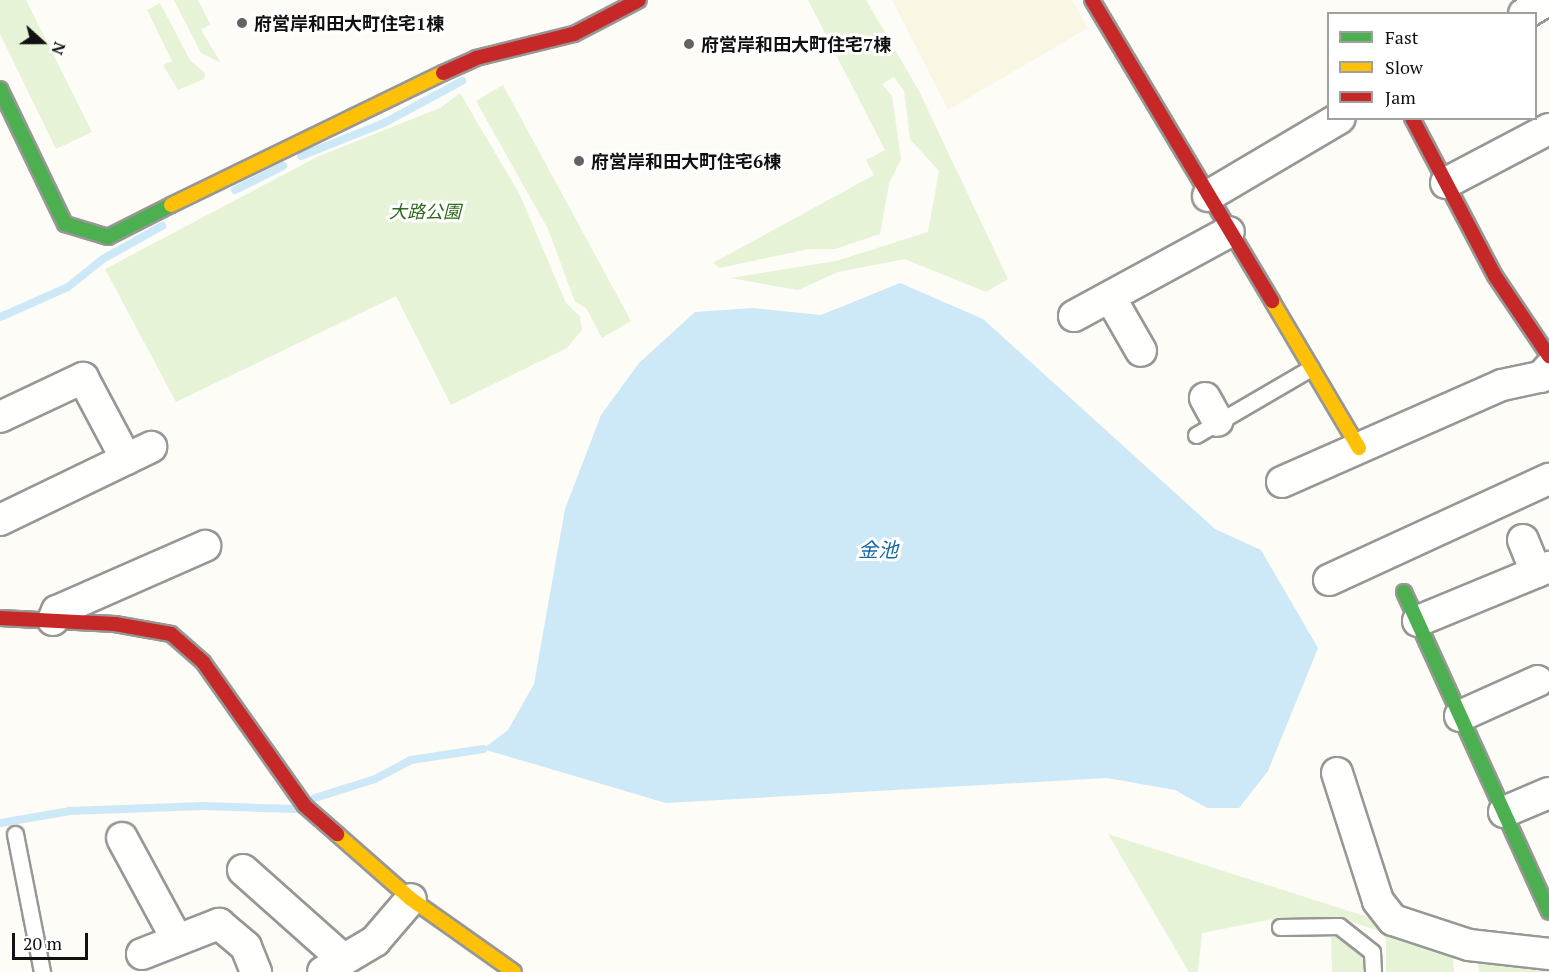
<!DOCTYPE html>
<meta charset="utf-8">
<style>
body{margin:0}
#map{position:relative;width:1549px;height:972px;overflow:hidden;background:#fdfcf7;font-family:"PT Serif","Noto Sans JP",serif}
div>[style]{position:absolute}
[style*='--x']{left:calc(var(--x)*1px);top:calc(var(--y)*1px);width:calc(var(--w)*1px);rotate:calc(var(--a)*1deg)}
.farmland>*{inset:0;background:#f9f7e4}
.green>*{inset:0;background:#e7f3d7}
.water>*{inset:0;background:#cde8f7}
.stream>*{height:8px;margin:-4px;padding:0 4px;transform-origin:4px;border-radius:4px;background:#cde8f7}
.roads{filter:drop-shadow(2px 0 #979795) drop-shadow(-2px 0 #979795) drop-shadow(0 2px #979795) drop-shadow(0 -2px #979795)}
.lane>*{height:15px;margin:-7.5px;padding:0 7.5px;transform-origin:7.5px;border-radius:7.5px;background:#fffffe}
.street>*{height:30px;margin:-15px;padding:0 15px;transform-origin:15px;border-radius:15px;background:#fffffe}
.fast>*{height:14px;margin:-7px;padding:0 7px;transform-origin:7px;border-radius:7px;background:#4caf50}
.slow>*{height:14px;margin:-7px;padding:0 7px;transform-origin:7px;border-radius:7px;background:#ffc107}
.jam>*{height:14px;margin:-7px;padding:0 7px;transform-origin:7px;border-radius:7px;background:#c62828}
.dots>*{width:16px;height:16px;translate:-50% -50%;box-sizing:border-box;border:3px solid #fff;border-radius:50%}
span{translate:-50% -50%;white-space:nowrap;text-align:center;line-height:1.15;-webkit-text-stroke:6px #fff;paint-order:stroke}
.poi-label{font-size:18px;color:#111;font-weight:700}
.left{translate:0 -50%;text-align:left}
.park-label{font-size:18px;color:#2f6b1f;font-style:italic}
.water-label{font-size:20px;color:#1768a6;font-style:italic}
.legend{position:absolute;left:1327px;top:12px;width:210px;height:108px;box-sizing:border-box;background:#fff;border:2px solid #a0a0a0;margin:0;padding:8px 10px;list-style:none;font-size:18px;color:#111}
.legend li{display:flex;align-items:center;gap:12px;height:30px}
.legend b{width:30px;border:2px solid #a0a0a0}
.north{position:absolute;left:12px;top:12px;width:60px;height:60px;-webkit-text-stroke:4px #fff;paint-order:stroke;rotate:111deg;font-size:16px;font-weight:700;line-height:24px;text-align:center;color:#111}
.north::after{content:'';display:block;margin:auto;width:21px;height:27px;background:#111;clip-path:polygon(50% 0,100% 100%,50% 72%,0 100%)}
.scale{position:absolute;left:12px;top:933px;width:76px;height:27px;box-sizing:border-box;border:3px solid #111;border-top:0;padding-left:8px;font-size:18px;line-height:21px;white-space:nowrap;color:#111;-webkit-text-stroke:4px #fff;paint-order:stroke}
</style>
<div id="map">
<div class="farmland">
<div style="clip-path:polygon(892px 0,1072px 0,1088px 28px,948px 110px)"></div>
</div>
<div class="green">
<div style="clip-path:polygon(0 0,26px 0,92px 132px,56px 149px,0 34px)"></div>
<div style="clip-path:polygon(174px 0,198px 0,210px 24px,201px 30px,221px 63px,201px 53px)"></div>
<div style="clip-path:polygon(808px 0,866px 0,919px 91px,1008px 279px,986px 292px,905px 259px,838px 272px,798px 290px,730px 278px,836px 261px,928px 232px,939px 171px,910px 139px,904px 91px,894px 77px,882px 84px,892px 96px,901px 159px,889px 184px,880px 234px,835px 249px,809px 249px,720px 268px,713px 263px,874px 175px,866px 160px,885px 150px)"></div>
<div style="clip-path:polygon(160px 3px,190px 60px,205px 73px,204px 79px,178px 90px,163px 65px,172px 61px,147px 10px)"></div>
<div style="clip-path:polygon(503px 85px,631px 321px,602px 338px,586px 308px,575px 302px,548px 229px,476px 101px)"></div>
<div style="clip-path:polygon(460px 93px,520px 195px,566px 303px,580px 316px,582px 330px,567px 348px,451px 405px,396px 296px,176px 402px,105px 269px,317px 157px,440px 108px)"></div>
<div style="clip-path:polygon(1108px 834px,1374px 919px,1470px 957px,1453px 959px,1454px 972px,1386px 972px,1386px 939px,1379px 931px,1337px 917px,1279px 918px,1202px 933px,1198px 972px,1189px 972px)"></div>
<div style="clip-path:polygon(1339px 935px,1364px 953px,1364px 972px,1332px 972px,1331px 936px)"></div>
<div style="clip-path:polygon(1477px 956px,1549px 963px,1549px 972px,1479px 972px)"></div>
</div>
<div class="water">
<div style="clip-path:polygon(900px 283px,983px 319px,1215px 529px,1261px 550px,1318px 648px,1268px 771px,1239px 808px,1207px 808px,1175px 790px,1107px 778px,666px 803px,483px 749px,508px 730px,534px 684px,565px 509px,601px 415px,639px 363px,695px 312px,753px 308px,821px 315px)"></div>
</div>
<div class="stream">
<div style="--x:301;--y:156;--w:89;--a:-21.7"></div>
<div style="--x:384;--y:123;--w:89;--a:-28.3"></div>
<div style="--x:235;--y:190;--w:54;--a:-26.6"></div>
<div style="--x:0;--y:317;--w:74;--a:-23.8"></div>
<div style="--x:68;--y:287;--w:45;--a:-38.7"></div>
<div style="--x:103;--y:259;--w:68;--a:-29.2"></div>
<div style="--x:315;--y:798;--w:63;--a:-17.6"></div>
<div style="--x:375;--y:779;--w:41;--a:-27.8"></div>
<div style="--x:411;--y:760;--w:73;--a:-8.7"></div>
<div style="--x:0;--y:823;--w:71;--a:-9.7"></div>
<div style="--x:70;--y:811;--w:133;--a:-2.2"></div>
<div style="--x:203;--y:806;--w:92;--a:1.9"></div>
</div>
<div class="roads">
<div class="lane">
<div style="--x:1196;--y:435;--w:133;--a:-30.2"></div>
<div style="--x:15;--y:834;--w:141;--a:78.9"></div>
<div style="--x:1280;--y:927;--w:59;--a:-1"></div>
<div style="--x:1339;--y:926;--w:42;--a:38.2"></div>
<div style="--x:1372;--y:952;--w:20;--a:87"></div>
</div>
<div class="street">
<div style="--x:1524;--y:14;--w:28;--a:-30"></div>
<div style="--x:1446;--y:183;--w:116;--a:-27.7"></div>
<div style="--x:1208;--y:196;--w:153;--a:-30.6"></div>
<div style="--x:1110;--y:297;--w:62;--a:60.1"></div>
<div style="--x:1074;--y:316;--w:176;--a:-28.5"></div>
<div style="--x:1205;--y:398;--w:26;--a:61"></div>
<div style="--x:0;--y:417;--w:92;--a:-25.2"></div>
<div style="--x:83;--y:378;--w:92;--a:62"></div>
<div style="--x:1282;--y:482;--w:240;--a:-23.8"></div>
<div style="--x:1502;--y:385;--w:40;--a:-12"></div>
<div style="--x:1541;--y:377;--w:12;--a:-48"></div>
<div style="--x:0;--y:520;--w:168;--a:-25.8"></div>
<div style="--x:1523;--y:540;--w:35;--a:68"></div>
<div style="--x:1329;--y:580;--w:242;--a:-24.7"></div>
<div style="--x:53;--y:620;--w:10;--a:-66"></div>
<div style="--x:57;--y:611;--w:162;--a:-23.7"></div>
<div style="--x:1418;--y:621;--w:142;--a:-22.4"></div>
<div style="--x:1460;--y:716;--w:85;--a:-24.2"></div>
<div style="--x:1337;--y:773;--w:134;--a:72.2"></div>
<div style="--x:1378;--y:901;--w:24;--a:52"></div>
<div style="--x:1393;--y:920;--w:80;--a:18.2"></div>
<div style="--x:1469;--y:945;--w:81;--a:6.4"></div>
<div style="--x:1504;--y:812;--w:49;--a:-22.9"></div>
<div style="--x:122;--y:838;--w:114;--a:61.6"></div>
<div style="--x:243;--y:870;--w:135;--a:41.7"></div>
<div style="--x:142;--y:954;--w:83;--a:-21.3"></div>
<div style="--x:219;--y:924;--w:35;--a:40"></div>
<div style="--x:246;--y:947;--w:27;--a:68"></div>
<div style="--x:323;--y:972;--w:61;--a:-30.8"></div>
<div style="--x:375;--y:941;--w:55;--a:-49.4"></div>
</div>
<div class="fast">
<div style="--x:0;--y:89;--w:150;--a:64.3"></div>
<div style="--x:65;--y:224;--w:45;--a:16.8"></div>
<div style="--x:108;--y:237;--w:71;--a:-26.9"></div>
<div style="--x:1404;--y:592;--w:351;--a:65.6"></div>
</div>
<div class="slow">
<div style="--x:171;--y:205;--w:302;--a:-25.9"></div>
<div style="--x:1272;--y:301;--w:171;--a:59.4"></div>
<div style="--x:337;--y:834;--w:98;--a:41.3"></div>
<div style="--x:411;--y:899;--w:126;--a:35.3"></div>
</div>
<div class="jam">
<div style="--x:1092;--y:0;--w:351;--a:59.1"></div>
<div style="--x:443;--y:73;--w:36;--a:-24"></div>
<div style="--x:476;--y:58;--w:101;--a:-13.8"></div>
<div style="--x:574;--y:34;--w:73;--a:-27.6"></div>
<div style="--x:1412;--y:118;--w:178;--a:62.3"></div>
<div style="--x:1495;--y:276;--w:97;--a:56"></div>
<div style="--x:0;--y:618;--w:115;--a:3"></div>
<div style="--x:115;--y:624;--w:57;--a:10.1"></div>
<div style="--x:171;--y:634;--w:43;--a:41.2"></div>
<div style="--x:203;--y:662;--w:176;--a:54.7"></div>
<div style="--x:305;--y:806;--w:43;--a:41.2"></div>
</div>
</div>
<div class="dots">
<div style="left:242px;top:23px;background:#646362"></div>
<div style="left:689px;top:44px;background:#646362"></div>
<div style="left:579px;top:161px;background:#646362"></div>
</div>
<div class="poi-label">
<span class="left" style="left:254px;top:23px">府営岸和田大町住宅1棟</span>
<span class="left" style="left:701px;top:44px">府営岸和田大町住宅7棟</span>
<span class="left" style="left:591px;top:161px">府営岸和田大町住宅6棟</span>
</div>
<div class="park-label">
<span style="left:425px;top:211px">大路公園</span>
</div>
<div class="water-label">
<span style="left:878px;top:549px">金池</span>
</div>
<ul class="legend">
<li><b style="height:8px;background:#4caf50"></b>Fast</li>
<li><b style="height:8px;background:#ffc107"></b>Slow</li>
<li><b style="height:8px;background:#c62828"></b>Jam</li>
</ul>
<div class="north">N</div>
<div class="scale">20 m</div>
</div>
